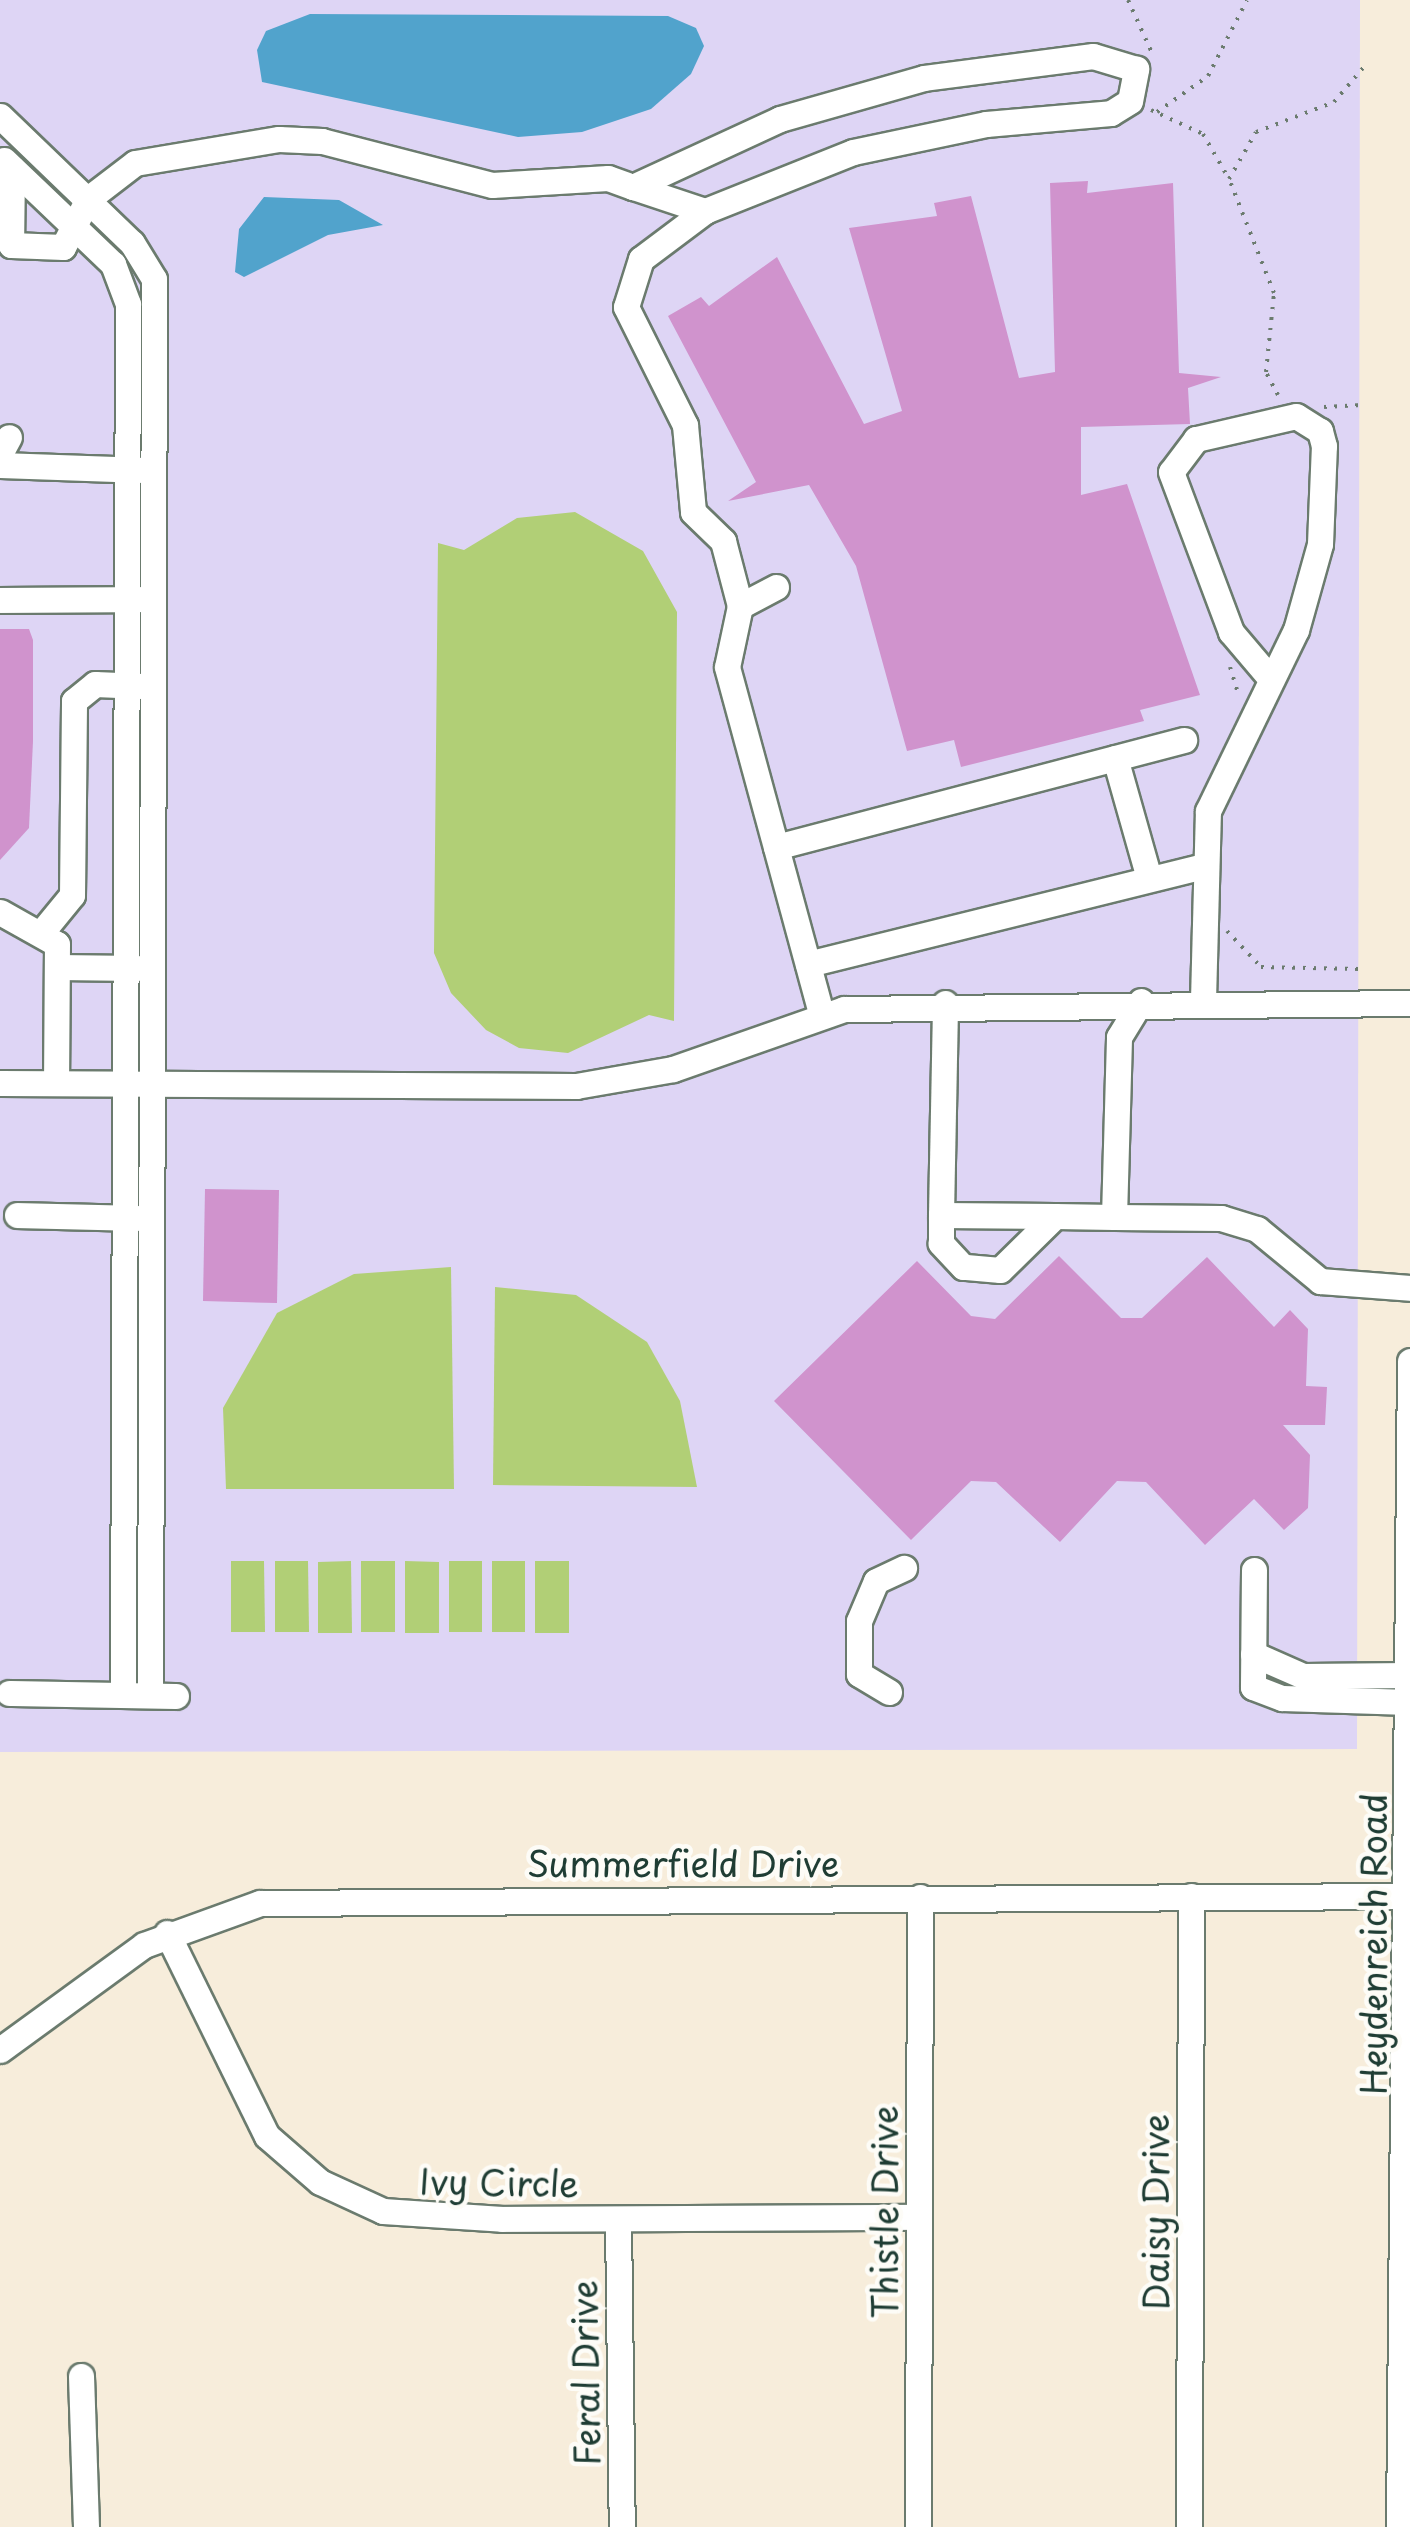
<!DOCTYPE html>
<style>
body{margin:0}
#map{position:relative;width:1410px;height:2527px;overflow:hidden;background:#f7eddb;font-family:"Playpen Sans",sans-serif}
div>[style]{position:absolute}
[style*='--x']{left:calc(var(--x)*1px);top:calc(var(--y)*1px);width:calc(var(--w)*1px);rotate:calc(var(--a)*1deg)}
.built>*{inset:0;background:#ded5f5}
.green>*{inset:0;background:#b1cf76}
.water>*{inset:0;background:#51a3cc}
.building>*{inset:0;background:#d093cd}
.path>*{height:4px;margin-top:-2px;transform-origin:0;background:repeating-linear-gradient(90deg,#6b7b6e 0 2.5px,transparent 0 10.5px)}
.roads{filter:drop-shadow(2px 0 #6b7b6e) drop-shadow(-2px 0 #6b7b6e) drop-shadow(0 2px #6b7b6e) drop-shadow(0 -2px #6b7b6e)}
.minor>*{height:25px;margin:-12.5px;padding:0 12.5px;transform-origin:12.5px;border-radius:12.5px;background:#fff}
span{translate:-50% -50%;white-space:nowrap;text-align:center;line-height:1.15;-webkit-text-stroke:9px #fdfcf7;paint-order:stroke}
.street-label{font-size:35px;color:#1f3d34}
</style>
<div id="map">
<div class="built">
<div style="clip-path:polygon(0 0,1360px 0,1357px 1749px,0 1752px)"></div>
</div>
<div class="green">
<div style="clip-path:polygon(575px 512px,643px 551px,677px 612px,674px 1021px,649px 1015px,568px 1053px,519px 1048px,486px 1030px,451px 993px,434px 953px,438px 543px,464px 550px,517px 518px)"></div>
<div style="clip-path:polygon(451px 1267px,454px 1489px,226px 1489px,223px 1408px,277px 1313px,354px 1274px)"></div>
<div style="clip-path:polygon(495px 1287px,576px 1295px,647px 1342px,680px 1401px,697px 1487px,493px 1485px)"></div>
<div style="clip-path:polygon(231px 1561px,264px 1561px,265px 1632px,231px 1632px)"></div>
<div style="clip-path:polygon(275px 1561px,308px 1561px,309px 1632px,275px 1632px)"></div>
<div style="clip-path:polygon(351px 1561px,352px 1633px,318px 1633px,318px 1562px)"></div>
<div style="clip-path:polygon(361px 1561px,395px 1561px,395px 1632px,361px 1632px)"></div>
<div style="clip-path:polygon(405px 1561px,439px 1562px,439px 1633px,405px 1633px)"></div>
<div style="clip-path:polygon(449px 1561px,482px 1561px,482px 1632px,449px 1632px)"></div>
<div style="clip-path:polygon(492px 1561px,525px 1561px,525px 1632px,492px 1632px)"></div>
<div style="clip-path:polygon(535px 1561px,569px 1561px,569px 1633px,535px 1633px)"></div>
</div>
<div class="water">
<div style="clip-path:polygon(310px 14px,668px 16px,696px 28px,704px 46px,691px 74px,651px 109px,582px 132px,518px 137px,262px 82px,257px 50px,266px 31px)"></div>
<div style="clip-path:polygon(264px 197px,339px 200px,383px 225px,328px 235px,244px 277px,235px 272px,239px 229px)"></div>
</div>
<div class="building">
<div style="clip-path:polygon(1088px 181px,1087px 193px,1173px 183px,1179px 373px,1221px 377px,1188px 388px,1190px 424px,1081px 427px,1081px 495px,1127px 484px,1200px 695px,1140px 710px,1144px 721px,961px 767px,954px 740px,907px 751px,856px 566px,809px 485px,728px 501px,756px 482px,668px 316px,701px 297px,709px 306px,777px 257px,864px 424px,902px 411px,849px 228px,937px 216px,934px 203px,971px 196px,1019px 378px,1055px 372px,1050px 183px)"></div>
<div style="clip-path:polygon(0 629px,29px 629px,33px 640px,33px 741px,29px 828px,0 860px)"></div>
<div style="clip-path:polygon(205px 1189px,279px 1190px,277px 1303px,203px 1301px)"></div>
<div style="clip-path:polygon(1059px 1256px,1121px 1318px,1142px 1318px,1207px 1257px,1274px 1327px,1290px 1310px,1308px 1329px,1306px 1386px,1327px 1387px,1325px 1425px,1283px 1425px,1310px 1455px,1308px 1508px,1284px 1530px,1254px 1499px,1205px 1545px,1146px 1482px,1117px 1481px,1060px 1542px,996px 1482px,971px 1481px,911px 1540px,774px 1401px,917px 1261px,971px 1316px,995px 1319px)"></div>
</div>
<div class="path">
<div style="--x:1128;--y:0;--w:58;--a:65.6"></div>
<div style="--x:1151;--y:110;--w:57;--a:24.8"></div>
<div style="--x:1203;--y:134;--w:52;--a:60"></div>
<div style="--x:1157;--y:112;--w:62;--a:-35.2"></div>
<div style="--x:1208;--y:76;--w:85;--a:-62.8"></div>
<div style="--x:1278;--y:395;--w:26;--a:-118"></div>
<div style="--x:1266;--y:372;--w:79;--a:-84.2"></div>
<div style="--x:1274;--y:293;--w:123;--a:-111.5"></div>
<div style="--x:1229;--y:179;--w:54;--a:-60.1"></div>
<div style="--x:1256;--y:132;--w:84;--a:-21"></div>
<div style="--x:1334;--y:102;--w:45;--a:-49.5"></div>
<div style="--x:1324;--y:407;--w:38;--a:-3"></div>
<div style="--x:1230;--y:667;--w:30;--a:73"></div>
<div style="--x:1227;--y:931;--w:50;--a:46.6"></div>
<div style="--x:1261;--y:967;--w:99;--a:1.2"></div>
</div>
<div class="roads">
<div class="minor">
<div style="--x:0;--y:116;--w:183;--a:43.9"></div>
<div style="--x:132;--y:243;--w:42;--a:58.6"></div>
<div style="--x:154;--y:279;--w:1416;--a:90.16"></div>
<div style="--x:4;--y:160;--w:151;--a:43.7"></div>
<div style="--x:113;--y:264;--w:43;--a:69.4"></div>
<div style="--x:128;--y:304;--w:1391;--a:90.21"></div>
<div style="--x:12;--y:168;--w:77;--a:90.7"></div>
<div style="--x:11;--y:245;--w:52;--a:2.2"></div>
<div style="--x:63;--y:247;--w:54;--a:-62.5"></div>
<div style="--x:88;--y:199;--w:59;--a:-37.5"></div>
<div style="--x:135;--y:163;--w:146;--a:-9.5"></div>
<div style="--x:279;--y:139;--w:43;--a:2.7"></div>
<div style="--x:322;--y:141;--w:176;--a:14.5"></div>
<div style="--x:492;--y:185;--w:116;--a:-3.5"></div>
<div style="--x:608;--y:178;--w:27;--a:20"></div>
<div style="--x:633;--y:187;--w:76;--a:18.4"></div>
<div style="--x:705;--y:211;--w:159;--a:-21.7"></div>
<div style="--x:853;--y:152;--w:136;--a:-11.9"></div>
<div style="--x:986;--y:124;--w:125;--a:-5"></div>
<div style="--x:1111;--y:113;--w:22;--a:-32"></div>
<div style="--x:1130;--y:101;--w:33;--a:-79"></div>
<div style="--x:1136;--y:69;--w:45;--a:-163.2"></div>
<div style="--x:1093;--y:56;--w:170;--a:172.6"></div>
<div style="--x:924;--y:78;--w:150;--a:164.1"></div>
<div style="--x:780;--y:119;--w:162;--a:155.2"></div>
<div style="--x:705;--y:211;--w:80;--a:143.1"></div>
<div style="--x:641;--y:259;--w:50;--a:107.4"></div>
<div style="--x:626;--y:307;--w:132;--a:63.4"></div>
<div style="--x:685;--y:425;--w:87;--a:84.7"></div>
<div style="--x:693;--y:512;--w:42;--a:44"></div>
<div style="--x:723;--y:541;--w:67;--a:75.3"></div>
<div style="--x:0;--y:454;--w:19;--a:-62"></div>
<div style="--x:0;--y:465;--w:144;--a:2"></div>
<div style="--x:776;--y:587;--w:41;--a:152.2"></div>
<div style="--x:740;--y:606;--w:62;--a:102"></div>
<div style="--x:727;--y:667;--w:359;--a:74.8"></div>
<div style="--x:0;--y:600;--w:144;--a:-0.4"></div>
<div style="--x:1115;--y:758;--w:122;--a:74.2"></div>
<div style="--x:776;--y:847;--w:422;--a:-14.7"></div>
<div style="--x:0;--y:912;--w:65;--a:29.3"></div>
<div style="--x:57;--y:944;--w:139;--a:90.4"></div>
<div style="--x:41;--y:933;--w:49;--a:-50.8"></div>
<div style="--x:72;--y:895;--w:194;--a:-89.4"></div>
<div style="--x:74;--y:701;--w:27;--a:-39"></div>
<div style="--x:95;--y:684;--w:47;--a:2.4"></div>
<div style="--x:808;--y:964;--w:405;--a:-13.9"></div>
<div style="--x:57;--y:967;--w:80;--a:0.7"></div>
<div style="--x:1203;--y:1000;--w:189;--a:-88.5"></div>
<div style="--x:1208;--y:811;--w:201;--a:-64.1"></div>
<div style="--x:1296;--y:630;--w:89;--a:-74.4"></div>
<div style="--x:1320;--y:544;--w:98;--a:-87.7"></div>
<div style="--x:1324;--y:446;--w:16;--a:-105"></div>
<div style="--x:1320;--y:431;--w:28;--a:-148"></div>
<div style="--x:1296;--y:416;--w:103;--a:167"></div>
<div style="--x:1196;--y:439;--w:41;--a:127.1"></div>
<div style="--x:1171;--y:472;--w:171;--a:69.4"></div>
<div style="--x:1231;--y:632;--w:60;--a:49.7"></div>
<div style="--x:0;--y:1083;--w:576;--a:0.3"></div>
<div style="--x:576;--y:1086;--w:98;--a:-9.9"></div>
<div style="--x:673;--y:1069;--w:181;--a:-19.3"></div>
<div style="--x:844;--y:1009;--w:566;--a:-0.61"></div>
<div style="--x:17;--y:1215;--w:120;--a:1.4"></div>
<div style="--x:941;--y:1215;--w:212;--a:-88.9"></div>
<div style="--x:1055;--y:1216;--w:77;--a:135.5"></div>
<div style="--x:1000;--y:1270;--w:37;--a:-175"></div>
<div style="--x:963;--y:1267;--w:33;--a:-133"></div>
<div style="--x:941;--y:1243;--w:28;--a:-90"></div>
<div style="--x:941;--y:1215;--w:114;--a:0.5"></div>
<div style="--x:1055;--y:1216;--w:59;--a:1"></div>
<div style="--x:1114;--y:1217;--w:107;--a:0.5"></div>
<div style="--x:1221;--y:1218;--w:38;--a:17"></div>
<div style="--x:1257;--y:1229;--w:82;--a:39.5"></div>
<div style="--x:1320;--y:1281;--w:90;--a:4.4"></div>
<div style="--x:1114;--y:1217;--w:180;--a:-88.4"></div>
<div style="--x:1119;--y:1037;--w:42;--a:-58.6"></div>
<div style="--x:1254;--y:1570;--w:117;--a:90.5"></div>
<div style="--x:1253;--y:1687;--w:31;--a:21"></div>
<div style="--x:1282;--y:1698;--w:127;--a:1.8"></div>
<div style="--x:1253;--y:1654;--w:55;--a:23.7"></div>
<div style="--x:1303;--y:1676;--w:107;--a:-0.5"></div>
<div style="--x:889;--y:1692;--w:35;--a:-149"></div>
<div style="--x:859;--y:1674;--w:53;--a:-90"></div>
<div style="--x:859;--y:1621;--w:43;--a:-67"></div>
<div style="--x:876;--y:1581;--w:31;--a:-25"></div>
<div style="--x:9;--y:1693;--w:167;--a:1"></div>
<div style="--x:167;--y:1933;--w:226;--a:63.8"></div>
<div style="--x:267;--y:2136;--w:70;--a:41"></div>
<div style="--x:320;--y:2182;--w:69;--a:24.7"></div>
<div style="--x:383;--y:2211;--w:119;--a:3.8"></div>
<div style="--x:502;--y:2219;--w:417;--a:-0.3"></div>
<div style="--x:0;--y:2050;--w:178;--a:-36.1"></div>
<div style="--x:144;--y:1945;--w:123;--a:-19.9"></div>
<div style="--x:260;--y:1903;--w:1148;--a:-0.35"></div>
<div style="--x:618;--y:2219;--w:308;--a:89.3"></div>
<div style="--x:81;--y:2376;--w:151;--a:88.1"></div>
<div style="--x:918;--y:2527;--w:630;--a:-89.82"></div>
<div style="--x:1189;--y:2527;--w:631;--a:-89.82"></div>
<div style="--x:1399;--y:2527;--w:1166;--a:-89.46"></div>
</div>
</div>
<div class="street-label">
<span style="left:683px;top:1863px">Summerfield Drive</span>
<span style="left:1373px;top:1944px;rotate:-90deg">Heydenreich Road</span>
<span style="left:499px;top:2182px;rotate:1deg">Ivy Circle</span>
<span style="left:884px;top:2212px;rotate:-90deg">Thistle Drive</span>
<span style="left:1155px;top:2212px;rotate:-90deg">Daisy Drive</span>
<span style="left:585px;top:2373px;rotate:-91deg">Feral Drive</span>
</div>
</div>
